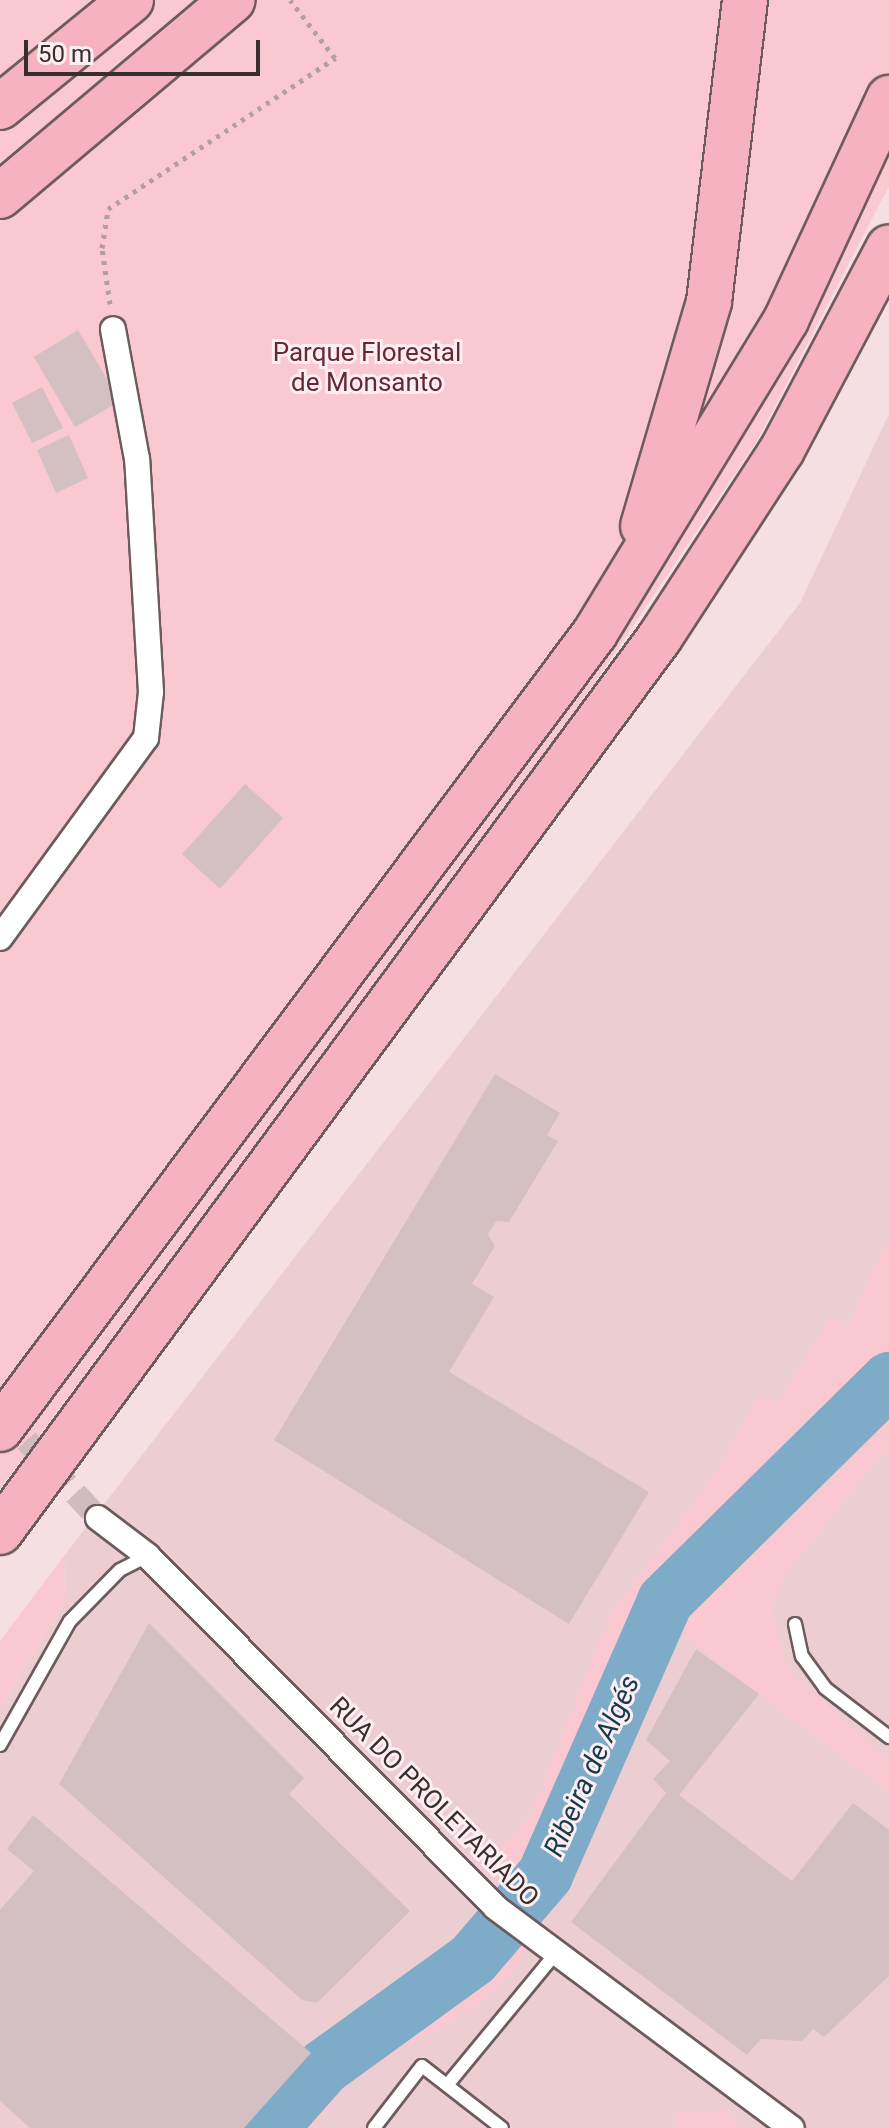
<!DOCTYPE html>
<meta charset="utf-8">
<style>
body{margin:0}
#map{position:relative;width:889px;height:2128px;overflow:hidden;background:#f6dfe2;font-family:Roboto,sans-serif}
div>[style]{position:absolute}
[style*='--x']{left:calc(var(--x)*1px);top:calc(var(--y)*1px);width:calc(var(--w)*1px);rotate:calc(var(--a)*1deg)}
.built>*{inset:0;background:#ecced2}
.green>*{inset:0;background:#fac8d0}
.river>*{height:56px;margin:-28px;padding:0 28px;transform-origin:28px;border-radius:28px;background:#7dabc8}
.building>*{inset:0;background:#d4bfc2}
.street-tunnel>*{height:24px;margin-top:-12px;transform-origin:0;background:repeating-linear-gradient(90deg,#d0bcbe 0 24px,transparent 0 36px)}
.path>*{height:5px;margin-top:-2.5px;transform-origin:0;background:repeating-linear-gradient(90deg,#b1a0a2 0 4px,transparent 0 10px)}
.roads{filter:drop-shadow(2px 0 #6d5b5d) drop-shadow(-2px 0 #6d5b5d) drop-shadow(0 2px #6d5b5d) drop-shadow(0 -2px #6d5b5d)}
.lane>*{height:12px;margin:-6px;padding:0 6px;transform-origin:6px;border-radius:6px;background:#fff}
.street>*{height:24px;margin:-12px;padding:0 12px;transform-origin:12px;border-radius:12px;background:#fff}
.highway>*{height:44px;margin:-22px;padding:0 22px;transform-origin:22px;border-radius:22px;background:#f6b2be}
span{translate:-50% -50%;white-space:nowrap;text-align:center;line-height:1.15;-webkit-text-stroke:6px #fdeff1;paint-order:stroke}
.park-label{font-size:26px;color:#682737}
.street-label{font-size:26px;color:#362e2f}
.water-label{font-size:28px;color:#143b4f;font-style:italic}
.scale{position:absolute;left:24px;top:40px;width:236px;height:36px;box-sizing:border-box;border:4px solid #362e2f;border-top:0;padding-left:10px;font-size:24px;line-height:28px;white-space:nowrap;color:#362e2f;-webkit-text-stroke:6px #fdeff1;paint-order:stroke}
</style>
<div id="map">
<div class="built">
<div style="clip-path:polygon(889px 414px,889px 2128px,0 2128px,0 1709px,65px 1600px,64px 1556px,800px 603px)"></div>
</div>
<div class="green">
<div style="clip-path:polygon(0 0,889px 0,889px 186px,757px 441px,572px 717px,0 1489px)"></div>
<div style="clip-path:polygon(889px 1236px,889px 1445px,782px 1578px,771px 1613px,789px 1671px,889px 1761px,889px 1792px,678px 1632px,590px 1830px,582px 1828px,518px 1966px,478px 2005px,354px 2078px,312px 2128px,245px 2128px,325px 2038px,489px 1930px,524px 1882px,493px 1858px,532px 1812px,610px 1616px,714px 1475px,759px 1396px,777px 1404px,831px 1317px,848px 1327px)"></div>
<div style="clip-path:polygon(64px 1556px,65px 1600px,0 1709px,0 1641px)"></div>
<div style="clip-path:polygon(730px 2110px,739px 2128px,676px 2128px,674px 2113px)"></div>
</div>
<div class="river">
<div style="--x:270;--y:2128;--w:81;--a:-48.5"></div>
<div style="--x:324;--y:2067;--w:184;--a:-35.9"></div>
<div style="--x:473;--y:1959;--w:111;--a:-49.4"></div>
<div style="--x:545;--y:1875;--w:299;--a:-66.3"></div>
<div style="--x:665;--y:1601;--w:315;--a:-44.6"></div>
</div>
<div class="building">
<div style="clip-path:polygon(78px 330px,120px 401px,75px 427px,34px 357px)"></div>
<div style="clip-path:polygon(42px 387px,63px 428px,32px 443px,12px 403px)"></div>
<div style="clip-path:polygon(69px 435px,88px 478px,56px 493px,37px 450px)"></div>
<div style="clip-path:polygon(245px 784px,283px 818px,220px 889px,182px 854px)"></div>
<div style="clip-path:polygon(495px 1074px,560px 1113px,547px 1135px,558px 1141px,509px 1222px,496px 1221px,488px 1234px,495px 1246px,472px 1284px,494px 1297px,449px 1372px,649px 1492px,569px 1624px,274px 1440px)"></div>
<div style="clip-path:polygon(149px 1623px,304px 1778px,289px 1794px,410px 1911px,317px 2003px,302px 2000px,59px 1784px)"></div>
<div style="clip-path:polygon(696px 1649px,759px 1694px,679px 1795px,792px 1881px,853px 1803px,889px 1830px,889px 1976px,824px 2037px,813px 2029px,802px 2041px,761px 2039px,747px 2055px,571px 1922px,666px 1793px,653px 1779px,670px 1761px,646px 1740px)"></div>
<div style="clip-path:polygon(33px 1815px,311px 2053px,244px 2128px,30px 2128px,0 2101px,0 1910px,34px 1871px,7px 1849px)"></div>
</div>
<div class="street-tunnel">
<div style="--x:2;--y:1414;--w:142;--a:47.3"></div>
</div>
<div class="path">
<div style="--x:110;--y:304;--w:57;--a:-98.1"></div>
<div style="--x:102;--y:248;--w:39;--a:-81"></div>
<div style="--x:108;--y:209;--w:273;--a:-33.6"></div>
<div style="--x:335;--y:58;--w:73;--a:-127.8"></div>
</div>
<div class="roads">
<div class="lane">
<div style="--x:795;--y:1624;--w:33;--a:78"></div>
<div style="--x:802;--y:1656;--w:39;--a:54"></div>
<div style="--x:825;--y:1688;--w:81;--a:37.4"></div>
<div style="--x:0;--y:1745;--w:142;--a:-60.6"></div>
<div style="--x:70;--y:1621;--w:71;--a:-45.6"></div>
<div style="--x:120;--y:1570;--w:31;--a:-27"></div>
<div style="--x:448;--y:2084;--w:168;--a:-50.5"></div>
<div style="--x:374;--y:2128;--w:78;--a:-52.3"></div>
<div style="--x:422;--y:2066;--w:101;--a:37.8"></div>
</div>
<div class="street">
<div style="--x:0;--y:938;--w:248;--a:-53.9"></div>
<div style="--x:146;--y:738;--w:46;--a:-83.8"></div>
<div style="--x:151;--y:692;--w:233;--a:-93.4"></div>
<div style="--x:137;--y:459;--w:132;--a:-100.5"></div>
<div style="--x:98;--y:1518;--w:63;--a:37.2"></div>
<div style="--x:148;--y:1556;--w:494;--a:45.3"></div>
<div style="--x:495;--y:1907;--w:370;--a:36.7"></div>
</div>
<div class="highway">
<div style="--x:0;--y:107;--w:169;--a:-39.2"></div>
<div style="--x:0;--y:196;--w:304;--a:-40.1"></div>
<div style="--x:643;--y:526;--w:234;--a:-73.6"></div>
<div style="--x:709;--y:302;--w:304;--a:-83.2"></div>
<div style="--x:0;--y:1429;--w:994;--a:-53.22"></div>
<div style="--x:595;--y:633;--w:367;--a:-58.6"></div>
<div style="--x:786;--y:320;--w:245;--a:-65.1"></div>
<div style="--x:0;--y:1532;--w:1112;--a:-53.59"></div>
<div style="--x:660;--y:637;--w:223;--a:-56.9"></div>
<div style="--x:782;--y:450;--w:229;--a:-62.2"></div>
</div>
</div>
<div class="park-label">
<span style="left:367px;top:368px">Parque Florestal<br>de Monsanto</span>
</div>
<div class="street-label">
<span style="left:434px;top:1802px;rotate:45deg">RUA DO PROLETARIADO</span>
</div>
<div class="water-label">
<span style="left:592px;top:1766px;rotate:-66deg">Ribeira de Algés</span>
</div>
<div class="scale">50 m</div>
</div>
